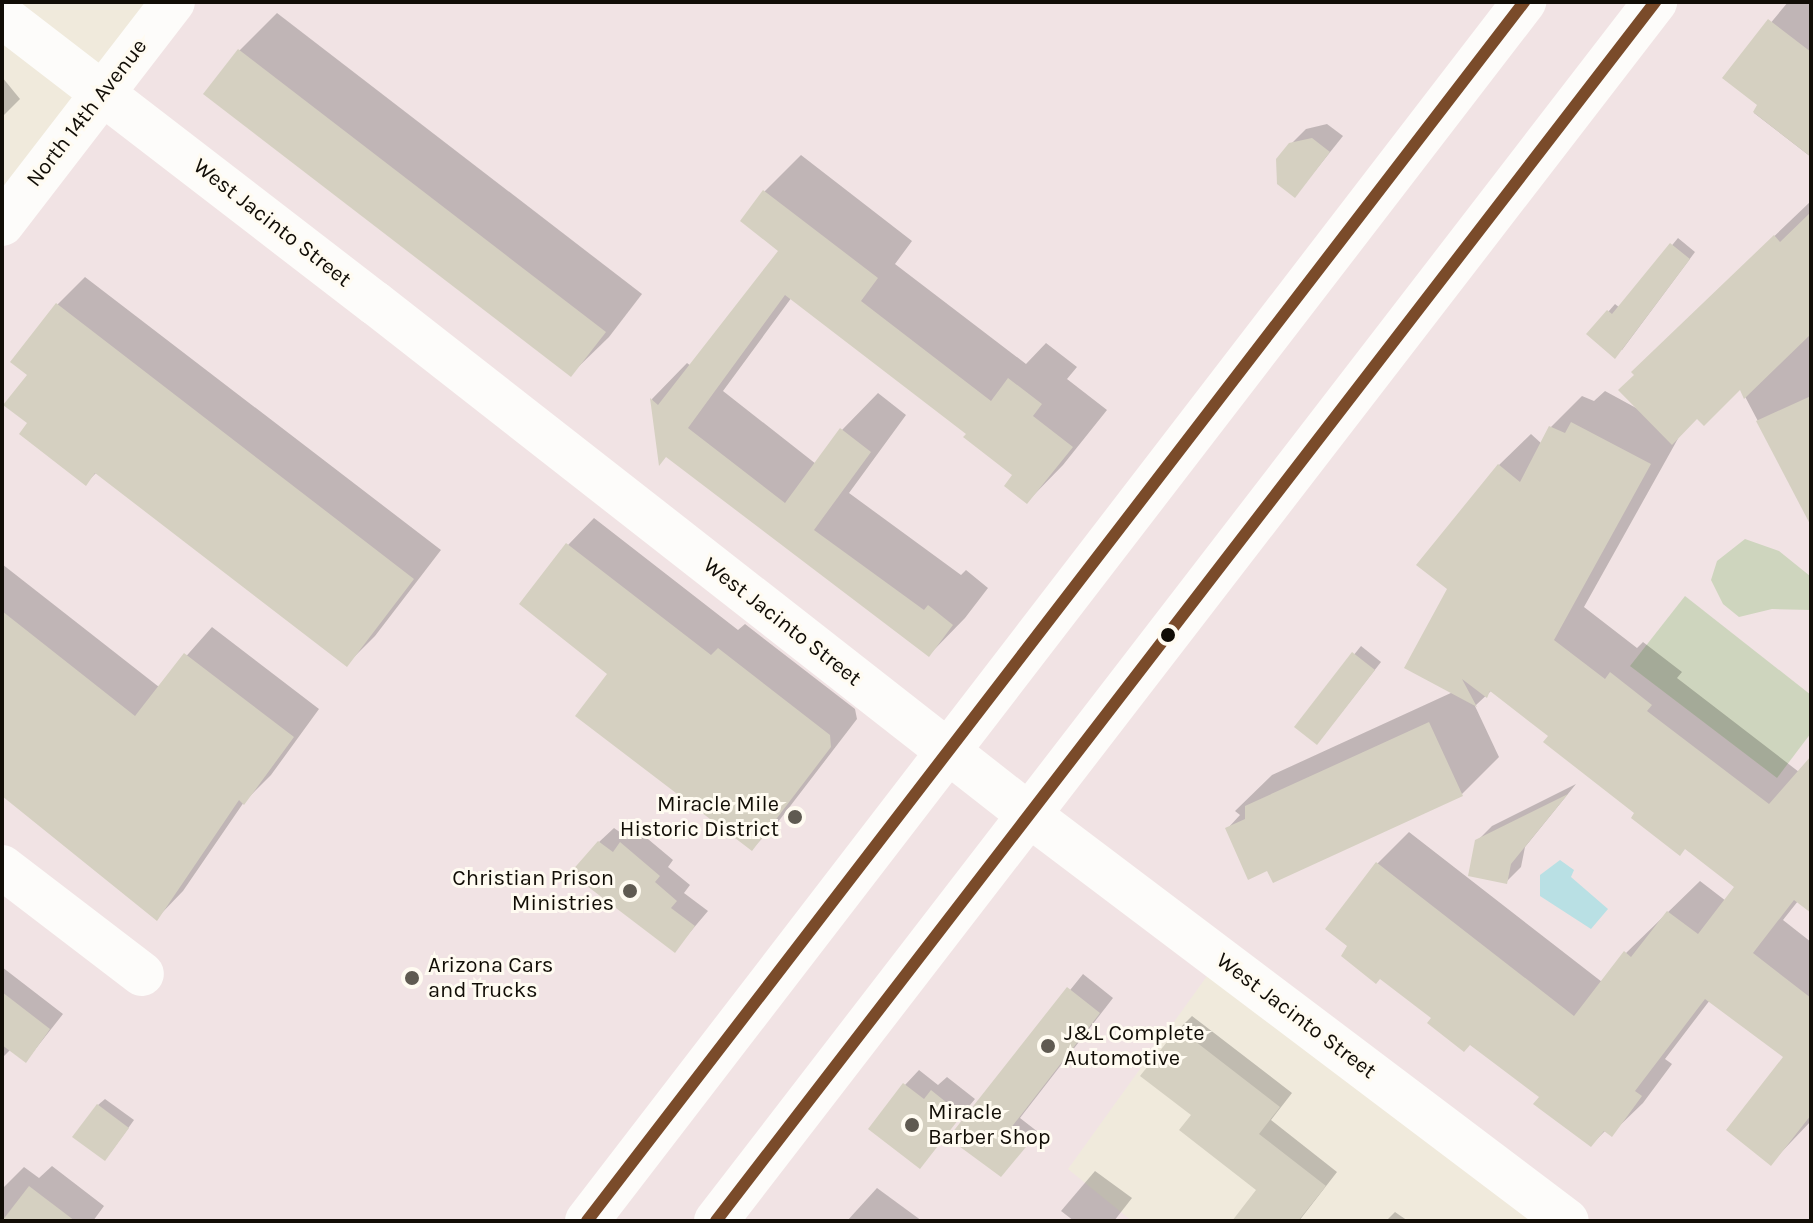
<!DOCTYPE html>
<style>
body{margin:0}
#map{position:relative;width:1813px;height:1223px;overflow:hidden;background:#f0eadc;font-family:Karla,sans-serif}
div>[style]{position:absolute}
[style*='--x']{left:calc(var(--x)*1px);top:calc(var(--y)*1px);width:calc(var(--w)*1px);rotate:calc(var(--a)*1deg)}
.industrial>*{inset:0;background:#f1e3e4}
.green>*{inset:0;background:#ced5be}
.water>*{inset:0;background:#b9e0e4}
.shadow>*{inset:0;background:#0003}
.building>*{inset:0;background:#d5d0c1}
.minor>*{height:44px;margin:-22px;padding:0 22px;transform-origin:22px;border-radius:22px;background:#fdfcfa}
.major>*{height:44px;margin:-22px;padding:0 22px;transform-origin:22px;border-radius:22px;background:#fdfcfa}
.bus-1>*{height:12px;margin:-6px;padding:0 6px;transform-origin:6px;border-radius:6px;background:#7a4b2a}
.dots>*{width:22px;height:22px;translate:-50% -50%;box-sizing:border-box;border:4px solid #fffbf1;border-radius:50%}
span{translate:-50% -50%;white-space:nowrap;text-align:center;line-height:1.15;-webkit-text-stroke:6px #fffbf1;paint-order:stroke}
.street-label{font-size:22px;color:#110d06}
.poi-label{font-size:22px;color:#110d06}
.right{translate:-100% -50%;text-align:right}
.left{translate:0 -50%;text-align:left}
.frame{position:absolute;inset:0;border:4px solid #110d06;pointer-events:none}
</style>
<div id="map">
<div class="industrial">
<div style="clip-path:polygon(173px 2px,1811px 2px,1811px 1221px,1567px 1221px,1220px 958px,1068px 1169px,1132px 1221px,2px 1221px,2px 224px)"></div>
</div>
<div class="green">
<div style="clip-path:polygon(1745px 539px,1779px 551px,1810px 576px,1811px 610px,1772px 609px,1739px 617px,1723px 604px,1711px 580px,1717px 561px)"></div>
<div style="clip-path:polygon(1685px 596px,1811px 695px,1811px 733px,1777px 778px,1630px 666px)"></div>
</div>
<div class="water">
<div style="clip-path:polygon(1560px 860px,1574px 870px,1571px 877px,1608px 909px,1591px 929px,1540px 896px,1540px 875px)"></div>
</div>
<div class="shadow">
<div style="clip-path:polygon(1788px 2px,1811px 2px,1811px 157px,1754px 113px,1760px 104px,1725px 78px)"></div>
<div style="clip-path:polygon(277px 13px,642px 294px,609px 337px,571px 374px,239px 51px)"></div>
<div style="clip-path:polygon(2px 77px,20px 99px,2px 117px)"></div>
<div style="clip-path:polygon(1327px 124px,1343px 136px,1295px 196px,1291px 144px,1306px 129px)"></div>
<div style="clip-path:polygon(801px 155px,912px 241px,895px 264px,1026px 364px,1046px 343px,1077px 367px,1067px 379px,1107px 410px,1063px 465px,1027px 502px,1015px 475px,969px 433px,792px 297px,723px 391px,816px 464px,842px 430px,878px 393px,906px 415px,849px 493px,961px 575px,966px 570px,988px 588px,965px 618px,929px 655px,667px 455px,661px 462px,652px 399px,687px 363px,691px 366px,781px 251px,742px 221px,765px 191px)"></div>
<div style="clip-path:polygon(1811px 201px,1811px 522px,1740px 387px,1698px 417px,1680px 435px,1584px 607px,1637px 648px,1643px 642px,1682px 672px,1677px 678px,1799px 772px,1811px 757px,1811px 911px,1798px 901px,1783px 920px,1811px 942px,1811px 1121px,1771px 1163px,1786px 1057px,1710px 1000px,1665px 1059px,1672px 1064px,1643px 1103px,1611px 1134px,1606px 1130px,1591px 1145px,1542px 1096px,1433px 1018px,1350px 946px,1377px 864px,1409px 832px,1602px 982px,1626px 953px,1700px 881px,1726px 901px,1736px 886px,1637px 813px,1551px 736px,1492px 690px,1475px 706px,1499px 757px,1462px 794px,1268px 869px,1227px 829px,1240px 815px,1235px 811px,1272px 775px,1453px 692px,1450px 589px,1499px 465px,1531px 434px,1542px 444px,1551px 427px,1582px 396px,1594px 401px,1605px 391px,1638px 409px,1671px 335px)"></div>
<div style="clip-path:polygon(1678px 238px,1695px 252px,1622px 350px,1589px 334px,1615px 304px,1620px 308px)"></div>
<div style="clip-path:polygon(85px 277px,441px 550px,375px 636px,347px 664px,97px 472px,86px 483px,29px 375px,13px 362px,58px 304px)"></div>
<div style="clip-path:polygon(594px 518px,738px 630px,745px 624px,855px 709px,857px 719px,778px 822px,752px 849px,610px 673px,568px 545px)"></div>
<div style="clip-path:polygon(2px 564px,159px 687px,212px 627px,319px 709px,271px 775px,244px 802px,183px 891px,157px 918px,2px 793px)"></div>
<div style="clip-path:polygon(1361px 646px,1381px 662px,1323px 736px,1296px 727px)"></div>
<div style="clip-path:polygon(1576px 784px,1525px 847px,1521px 867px,1507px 881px,1477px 841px,1492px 826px)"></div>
<div style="clip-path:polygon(614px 828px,628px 838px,636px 829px,673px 860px,668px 867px,690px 885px,684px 893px,708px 911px,675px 950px,599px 842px)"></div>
<div style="clip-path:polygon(2px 967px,63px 1014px,26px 1061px,11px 1049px,2px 1058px)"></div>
<div style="clip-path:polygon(1083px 974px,1113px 998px,1020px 1118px,1038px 1132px,1001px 1175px,951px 1138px)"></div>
<div style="clip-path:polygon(1192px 1016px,1292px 1093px,1271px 1120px,1337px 1172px,1299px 1221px,1236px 1221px,1259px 1190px,1179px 1029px)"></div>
<div style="clip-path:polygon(919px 1070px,938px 1085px,947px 1077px,975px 1099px,919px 1166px,905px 1085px)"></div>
<div style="clip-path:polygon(105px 1099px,134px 1120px,111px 1152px,98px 1105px)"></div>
<div style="clip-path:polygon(52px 1166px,104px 1206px,93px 1221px,2px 1221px,2px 1189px,24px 1167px,39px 1178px)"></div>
<div style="clip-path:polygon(1095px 1171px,1132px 1198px,1114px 1221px,1074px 1221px,1061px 1211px)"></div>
<div style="clip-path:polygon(877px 1188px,922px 1221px,847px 1221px)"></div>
<div style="clip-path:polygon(1395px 1212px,1408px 1221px,1386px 1221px)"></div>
</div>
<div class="building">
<div style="clip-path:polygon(1768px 19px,1811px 52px,1811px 157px,1753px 112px,1757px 105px,1722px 78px)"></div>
<div style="clip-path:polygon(238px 49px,606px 332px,571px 377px,203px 94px)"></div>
<div style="clip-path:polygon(1312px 138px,1330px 152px,1295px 198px,1277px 184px,1276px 159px,1289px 143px)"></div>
<div style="clip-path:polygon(763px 190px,878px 278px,861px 301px,991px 401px,1008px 378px,1042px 404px,1033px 416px,1073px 447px,1027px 504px,1004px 486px,1012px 475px,963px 437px,966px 434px,785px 295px,688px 428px,785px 503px,840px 428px,871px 452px,814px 530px,924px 610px,928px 605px,953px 625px,929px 657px,666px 457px,659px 466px,650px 398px,658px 405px,778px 251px,740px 221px)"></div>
<div style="clip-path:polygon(1811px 212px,1811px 334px,1744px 399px,1740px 390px,1704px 426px,1697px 419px,1672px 445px,1618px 390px,1634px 375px,1631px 372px,1774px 235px,1780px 242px)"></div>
<div style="clip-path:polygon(1670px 243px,1690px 259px,1615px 359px,1586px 334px,1607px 310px,1612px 314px)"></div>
<div style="clip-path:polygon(56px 303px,414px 579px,347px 667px,95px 473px,86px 486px,19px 434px,27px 423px,3px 405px,27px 375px,10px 362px)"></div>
<div style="clip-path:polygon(1811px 396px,1811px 526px,1756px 421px)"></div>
<div style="clip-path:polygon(1571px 422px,1651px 464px,1554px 640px,1605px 679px,1610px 672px,1652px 705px,1647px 711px,1769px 804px,1811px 756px,1811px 913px,1794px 900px,1753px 953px,1811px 998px,1811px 1115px,1771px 1166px,1726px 1130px,1783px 1057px,1705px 999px,1635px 1091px,1642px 1096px,1612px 1137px,1604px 1131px,1591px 1147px,1533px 1104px,1539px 1097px,1470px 1045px,1464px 1052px,1427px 1023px,1431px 1018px,1380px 979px,1376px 984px,1341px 956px,1347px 946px,1325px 929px,1376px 862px,1574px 1016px,1624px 951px,1631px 957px,1667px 911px,1698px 934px,1734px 887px,1685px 849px,1680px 856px,1631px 818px,1634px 813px,1543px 742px,1548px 736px,1490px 691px,1487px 698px,1462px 679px,1477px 707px,1404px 668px,1447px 589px,1416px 565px,1498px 464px,1520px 482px,1549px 426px,1565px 433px)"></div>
<div style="clip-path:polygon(566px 543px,711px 655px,718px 648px,830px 735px,831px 747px,752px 851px,575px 716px,607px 674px,519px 604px)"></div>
<div style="clip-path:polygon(2px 611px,135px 716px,184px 653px,294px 737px,244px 805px,239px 800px,157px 921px,2px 796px)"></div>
<div style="clip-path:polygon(1352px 652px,1375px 670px,1317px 745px,1294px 727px)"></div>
<div style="clip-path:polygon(1429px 722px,1463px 796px,1273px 883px,1267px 871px,1248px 880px,1225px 828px,1245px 819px,1245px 806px)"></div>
<div style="clip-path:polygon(1568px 794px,1511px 864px,1507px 884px,1468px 876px,1475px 840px)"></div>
<div style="clip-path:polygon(598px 841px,613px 852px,620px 842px,660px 876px,655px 882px,677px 901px,671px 908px,695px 926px,675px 953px,570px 873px)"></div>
<div style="clip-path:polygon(1067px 987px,1100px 1013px,1007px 1133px,1026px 1147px,1001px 1177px,948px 1138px)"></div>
<div style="clip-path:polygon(2px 992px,50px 1029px,26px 1063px,2px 1045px)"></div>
<div style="clip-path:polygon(1178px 1028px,1280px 1107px,1259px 1134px,1326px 1186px,1298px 1221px,1232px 1221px,1256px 1190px,1179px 1130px,1191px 1115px,1140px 1076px)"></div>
<div style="clip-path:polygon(903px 1083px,924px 1099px,931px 1090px,962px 1115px,920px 1169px,868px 1129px)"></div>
<div style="clip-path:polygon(97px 1104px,129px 1128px,105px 1161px,72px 1137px)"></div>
<div style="clip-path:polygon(29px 1186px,75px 1221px,2px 1221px)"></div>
</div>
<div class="minor">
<div style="--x:2;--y:16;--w:471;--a:37.6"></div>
<div style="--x:375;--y:303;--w:829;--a:38.04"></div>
<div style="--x:1028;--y:814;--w:675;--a:37.06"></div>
<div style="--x:2;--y:224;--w:280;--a:-52.4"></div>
<div style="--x:2;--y:867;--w:176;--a:37.4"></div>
</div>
<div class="major">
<div style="--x:587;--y:1221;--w:1538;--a:-52.45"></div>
<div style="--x:716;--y:1221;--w:1539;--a:-52.39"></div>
</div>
<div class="bus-1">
<div style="--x:587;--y:1221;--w:1538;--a:-52.45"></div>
<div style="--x:716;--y:1221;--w:1539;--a:-52.39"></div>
</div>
<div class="dots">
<div style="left:1168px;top:635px;background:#110d06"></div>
<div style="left:795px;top:817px;background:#5f5a51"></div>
<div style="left:630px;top:891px;background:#5f5a51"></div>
<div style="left:412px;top:978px;background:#5f5a51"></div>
<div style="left:1048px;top:1046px;background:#5f5a51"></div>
<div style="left:912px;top:1125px;background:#5f5a51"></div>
</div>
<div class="street-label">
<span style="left:87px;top:113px;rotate:-52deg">North 14th Avenue</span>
<span style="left:272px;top:223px;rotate:38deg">West Jacinto Street</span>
<span style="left:782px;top:622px;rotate:38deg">West Jacinto Street</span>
<span style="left:1296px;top:1016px;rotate:37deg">West Jacinto Street</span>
</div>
<div class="poi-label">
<span class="right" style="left:779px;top:817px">Miracle Mile<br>Historic District</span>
<span class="right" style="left:614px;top:891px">Christian Prison<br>Ministries</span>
<span class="left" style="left:428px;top:978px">Arizona Cars<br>and Trucks</span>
<span class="left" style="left:1064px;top:1046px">J&amp;L Complete<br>Automotive</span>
<span class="left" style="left:928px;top:1125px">Miracle<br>Barber Shop</span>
</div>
<div class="frame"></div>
</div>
